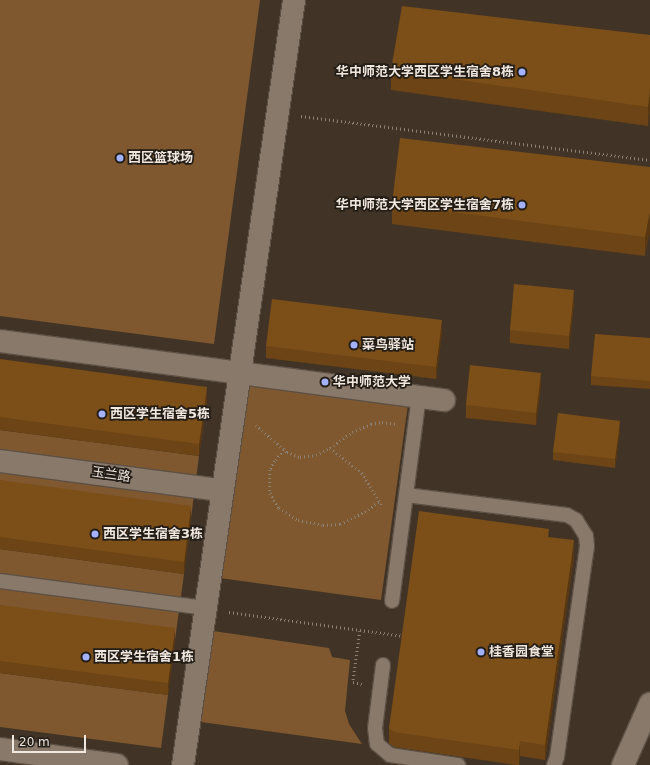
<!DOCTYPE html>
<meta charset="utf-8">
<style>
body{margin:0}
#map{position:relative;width:650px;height:765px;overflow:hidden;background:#413426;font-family:"DejaVu Sans","Noto Sans SC",sans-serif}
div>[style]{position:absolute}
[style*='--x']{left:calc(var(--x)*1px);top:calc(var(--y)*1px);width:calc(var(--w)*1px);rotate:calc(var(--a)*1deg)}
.green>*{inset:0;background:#7f582f}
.path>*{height:2.5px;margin-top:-1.25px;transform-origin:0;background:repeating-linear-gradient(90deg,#8d8176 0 1px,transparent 0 4px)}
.roads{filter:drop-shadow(1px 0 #5c5045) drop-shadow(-1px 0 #5c5045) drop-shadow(0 1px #5c5045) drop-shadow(0 -1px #5c5045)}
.service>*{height:14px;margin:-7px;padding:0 7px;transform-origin:7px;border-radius:7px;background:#89796a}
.minor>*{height:22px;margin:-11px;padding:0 11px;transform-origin:11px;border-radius:11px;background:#89796a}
.wall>*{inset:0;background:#6c4415}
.shaded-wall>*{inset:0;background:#583711}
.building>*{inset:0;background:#7d4f18}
.dots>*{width:11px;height:11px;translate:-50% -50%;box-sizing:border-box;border:2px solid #231d17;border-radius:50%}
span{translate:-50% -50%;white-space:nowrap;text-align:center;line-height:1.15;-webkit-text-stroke:3.5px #231d17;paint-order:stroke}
.poi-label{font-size:13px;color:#f0e7df;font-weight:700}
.right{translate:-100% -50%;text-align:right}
.left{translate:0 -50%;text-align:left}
.street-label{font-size:13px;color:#f0e7df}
.scale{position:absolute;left:12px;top:735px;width:74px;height:18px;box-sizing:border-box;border:2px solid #f0e7df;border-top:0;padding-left:5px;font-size:12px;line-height:14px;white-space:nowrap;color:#f0e7df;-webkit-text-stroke:3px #231d17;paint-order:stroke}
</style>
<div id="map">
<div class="green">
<div style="clip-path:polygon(0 0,260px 0,214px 344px,0 316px)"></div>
<div style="clip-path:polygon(247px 382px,408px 404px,381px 600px,220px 578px)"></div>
<div style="clip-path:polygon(0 430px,199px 456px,191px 518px,0 492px)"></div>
<div style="clip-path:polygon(0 549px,184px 574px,175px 640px,0 617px)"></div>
<div style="clip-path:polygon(213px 631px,329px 648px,332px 657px,350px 660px,345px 711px,349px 724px,362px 744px,201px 722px)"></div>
<div style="clip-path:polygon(0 673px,168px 695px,161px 748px,0 727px)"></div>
</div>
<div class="path">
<div style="--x:301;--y:116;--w:352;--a:7.2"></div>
<div style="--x:256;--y:425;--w:41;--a:41.1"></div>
<div style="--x:287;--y:452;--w:14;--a:21"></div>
<div style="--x:300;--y:457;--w:16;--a:-7"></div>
<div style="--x:316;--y:455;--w:16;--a:-27"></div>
<div style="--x:330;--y:448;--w:27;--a:-36"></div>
<div style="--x:352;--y:432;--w:21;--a:-23"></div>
<div style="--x:371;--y:424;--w:11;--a:-10"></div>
<div style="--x:382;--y:422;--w:15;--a:8"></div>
<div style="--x:330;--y:448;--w:41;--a:38"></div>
<div style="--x:362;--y:473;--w:40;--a:58"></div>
<div style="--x:284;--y:450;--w:14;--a:129"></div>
<div style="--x:275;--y:461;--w:10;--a:119"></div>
<div style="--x:270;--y:470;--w:23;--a:90"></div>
<div style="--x:270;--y:493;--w:17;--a:59"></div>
<div style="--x:279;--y:508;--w:22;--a:32"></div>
<div style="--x:298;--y:520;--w:25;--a:11"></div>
<div style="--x:323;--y:525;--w:17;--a:-3"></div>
<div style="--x:340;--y:524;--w:28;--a:-26"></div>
<div style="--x:365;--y:512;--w:18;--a:-38"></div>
<div style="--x:229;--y:612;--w:177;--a:7.8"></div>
<div style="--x:360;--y:631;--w:51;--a:97.8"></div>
<div style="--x:353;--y:682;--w:9;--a:13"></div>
</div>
<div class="roads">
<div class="service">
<div style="--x:406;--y:495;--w:162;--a:7.1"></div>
<div style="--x:567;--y:515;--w:10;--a:29"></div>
<div style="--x:576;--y:520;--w:19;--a:58"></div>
<div style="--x:586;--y:536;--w:10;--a:84"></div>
<div style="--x:587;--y:546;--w:213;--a:98.1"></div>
<div style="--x:557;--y:757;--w:9;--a:111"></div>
<div style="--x:0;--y:581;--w:207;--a:7.5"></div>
<div style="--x:392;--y:601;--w:206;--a:-82.5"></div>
<div style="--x:383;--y:665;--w:64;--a:97.2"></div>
<div style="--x:375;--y:728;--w:16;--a:83"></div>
<div style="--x:377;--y:744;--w:17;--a:40"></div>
<div style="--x:390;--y:755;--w:69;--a:8.4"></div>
</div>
<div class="minor">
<div style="--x:0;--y:341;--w:448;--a:7.6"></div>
<div style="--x:0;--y:461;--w:223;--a:7.5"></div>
<div style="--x:0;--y:749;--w:118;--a:7.8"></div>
<div style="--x:183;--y:765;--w:773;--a:-81.74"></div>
<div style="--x:623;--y:765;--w:67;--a:-66.1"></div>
</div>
</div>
<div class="wall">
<div style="clip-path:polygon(650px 35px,650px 108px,648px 126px,391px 90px,391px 70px)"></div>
<div style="clip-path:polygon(650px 167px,645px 256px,392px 224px,392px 204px)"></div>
<div style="clip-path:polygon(574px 302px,569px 349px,510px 343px,510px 330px)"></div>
<div style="clip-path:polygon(442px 332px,436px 379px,266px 358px,266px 346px)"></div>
<div style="clip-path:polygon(650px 338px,650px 389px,591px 385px,591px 376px)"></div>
<div style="clip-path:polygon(0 359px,207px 399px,199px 456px,0 430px)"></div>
<div style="clip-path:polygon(541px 385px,536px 425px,466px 418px,466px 405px)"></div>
<div style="clip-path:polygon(620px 430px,615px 468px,553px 460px,553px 452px)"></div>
<div style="clip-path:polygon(0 480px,191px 518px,184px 574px,0 549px)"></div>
<div style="clip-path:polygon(549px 537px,574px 556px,545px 760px,520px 756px,519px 765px,516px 765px,394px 747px,389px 743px,389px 728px)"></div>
<div style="clip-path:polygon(0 605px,175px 640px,168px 695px,0 673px)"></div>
</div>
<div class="shaded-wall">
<div style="clip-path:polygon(650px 88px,650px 108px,648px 126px,648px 107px)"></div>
<div style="clip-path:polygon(650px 212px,650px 232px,645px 256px,645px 237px)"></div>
<div style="clip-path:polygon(574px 290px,574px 302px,569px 349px,569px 336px)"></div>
<div style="clip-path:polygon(442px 320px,442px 332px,436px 379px,436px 367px)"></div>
<div style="clip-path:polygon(541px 373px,541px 385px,536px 425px,536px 413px)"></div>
<div style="clip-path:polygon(207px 387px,207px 399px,199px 456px,199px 444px)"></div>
<div style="clip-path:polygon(620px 421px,620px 430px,615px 468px,615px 459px)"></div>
<div style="clip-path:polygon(191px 506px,191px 518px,184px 574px,184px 562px)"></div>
<div style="clip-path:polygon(574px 540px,574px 556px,545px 760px,545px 745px)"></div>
<div style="clip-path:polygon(175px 628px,175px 640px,168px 695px,168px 683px)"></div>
<div style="clip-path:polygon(520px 741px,520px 756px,519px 765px,519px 750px)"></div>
</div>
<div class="building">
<div style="clip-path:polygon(402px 6px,650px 35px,650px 88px,648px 107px,391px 70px)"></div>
<div style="clip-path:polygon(400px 138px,650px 167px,650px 212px,645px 237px,392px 204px)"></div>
<div style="clip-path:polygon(514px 284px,574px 290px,569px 336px,510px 330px)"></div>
<div style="clip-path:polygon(272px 299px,442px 320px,436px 367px,266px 346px)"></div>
<div style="clip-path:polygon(595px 334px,650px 338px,650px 381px,591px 376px)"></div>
<div style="clip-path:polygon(0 359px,207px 387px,199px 444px,0 417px)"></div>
<div style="clip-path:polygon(470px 365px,541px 373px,536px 413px,466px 405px)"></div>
<div style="clip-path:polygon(558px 413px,620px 421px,615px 459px,553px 452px)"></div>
<div style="clip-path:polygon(0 480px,191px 506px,184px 562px,0 537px)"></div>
<div style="clip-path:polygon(419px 511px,549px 529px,548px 537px,574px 540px,545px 745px,520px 741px,519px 750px,394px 732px,389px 728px)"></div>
<div style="clip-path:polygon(0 605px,175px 628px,168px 683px,0 661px)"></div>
</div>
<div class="dots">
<div style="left:522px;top:72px;background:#a4b2fc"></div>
<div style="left:120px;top:158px;background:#a4b2fc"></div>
<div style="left:522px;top:205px;background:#a4b2fc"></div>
<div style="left:354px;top:345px;background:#a4b2fc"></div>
<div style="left:325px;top:382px;background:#a4b2fc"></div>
<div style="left:102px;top:414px;background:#a4b2fc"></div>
<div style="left:95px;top:534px;background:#a4b2fc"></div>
<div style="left:481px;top:652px;background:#a4b2fc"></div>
<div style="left:86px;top:657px;background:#a4b2fc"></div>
</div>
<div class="poi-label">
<span class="right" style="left:514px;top:72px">华中师范大学西区学生宿舍8栋</span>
<span class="left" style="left:128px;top:158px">西区篮球场</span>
<span class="right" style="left:514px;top:205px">华中师范大学西区学生宿舍7栋</span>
<span class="left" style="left:362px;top:345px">菜鸟驿站</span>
<span class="left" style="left:333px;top:382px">华中师范大学</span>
<span class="left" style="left:110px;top:414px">西区学生宿舍5栋</span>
<span class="left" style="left:103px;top:534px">西区学生宿舍3栋</span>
<span class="left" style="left:489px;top:652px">桂香园食堂</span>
<span class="left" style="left:94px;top:657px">西区学生宿舍1栋</span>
</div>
<div class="street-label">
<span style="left:111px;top:475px;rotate:8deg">玉兰路</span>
</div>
<div class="scale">20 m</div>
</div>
